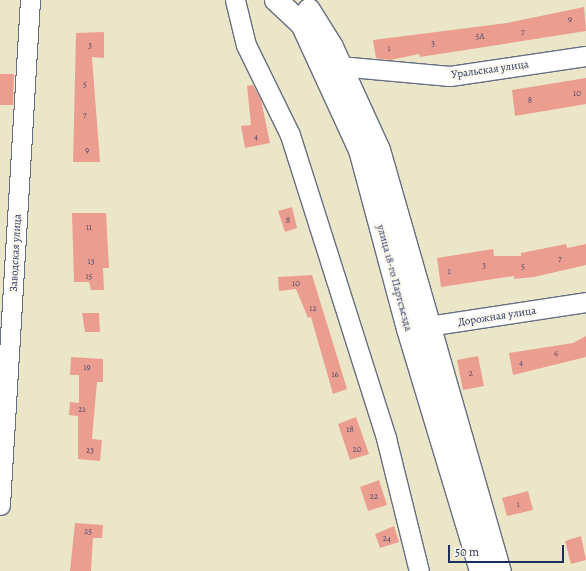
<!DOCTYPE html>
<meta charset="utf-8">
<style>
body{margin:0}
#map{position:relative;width:586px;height:571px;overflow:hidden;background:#ece6c9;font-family:Alegreya,serif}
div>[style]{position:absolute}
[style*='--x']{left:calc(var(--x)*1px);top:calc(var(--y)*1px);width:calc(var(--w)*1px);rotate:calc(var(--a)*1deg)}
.building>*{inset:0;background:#eb9d90}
.roads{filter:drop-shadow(1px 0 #646f83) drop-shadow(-1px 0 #646f83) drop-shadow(0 1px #646f83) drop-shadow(0 -1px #646f83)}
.minor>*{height:19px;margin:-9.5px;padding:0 9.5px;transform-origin:9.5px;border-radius:9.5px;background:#fff}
.major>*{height:22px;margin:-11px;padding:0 11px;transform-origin:11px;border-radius:11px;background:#fff}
span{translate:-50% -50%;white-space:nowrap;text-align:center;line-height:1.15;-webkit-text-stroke:4px #fbf7ec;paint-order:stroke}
.number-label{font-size:9px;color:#4f4a6a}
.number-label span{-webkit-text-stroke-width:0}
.street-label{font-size:11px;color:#1b2f5e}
.scale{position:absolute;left:448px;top:545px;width:116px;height:18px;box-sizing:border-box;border:2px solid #1b2f5e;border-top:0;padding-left:5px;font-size:12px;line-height:14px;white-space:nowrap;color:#1b2f5e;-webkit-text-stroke:3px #fbf7ec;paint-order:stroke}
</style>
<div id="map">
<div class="building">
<div style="clip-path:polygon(584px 7px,586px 31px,420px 57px,419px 54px,390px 60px,376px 58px,373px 40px,507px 23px)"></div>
<div style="clip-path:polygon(104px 32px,104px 58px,92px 57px,100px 162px,73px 162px,76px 33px)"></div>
<div style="clip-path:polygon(0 74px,14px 74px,13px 105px,0 105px)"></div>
<div style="clip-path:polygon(586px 78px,586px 104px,515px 116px,512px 90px)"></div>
<div style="clip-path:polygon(253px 85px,261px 100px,270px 143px,245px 148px,241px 126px,251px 125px,247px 86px)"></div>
<div style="clip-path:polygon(292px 207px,297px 228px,285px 232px,278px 211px)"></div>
<div style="clip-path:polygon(72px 213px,106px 213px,109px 268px,103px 268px,104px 290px,91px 290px,89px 282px,74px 282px)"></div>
<div style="clip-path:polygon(566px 244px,567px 248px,586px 244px,586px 265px,534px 277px,514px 279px,514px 276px,441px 287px,437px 258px,493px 249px,494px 256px,521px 256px,521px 253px)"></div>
<div style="clip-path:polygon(312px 275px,347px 389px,333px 394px,311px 317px,308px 318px,296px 289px,279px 291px,278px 277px)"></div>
<div style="clip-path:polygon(82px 313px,99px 313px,100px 332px,85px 332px)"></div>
<div style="clip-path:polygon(586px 336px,586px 357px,513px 375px,509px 353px,573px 343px)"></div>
<div style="clip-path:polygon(478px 356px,484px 386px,463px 390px,457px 360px)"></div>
<div style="clip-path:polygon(71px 357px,103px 359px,103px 382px,97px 382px,92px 439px,102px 440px,100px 461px,78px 459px,78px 416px,69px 415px,70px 402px,79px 403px,79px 375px,70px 375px)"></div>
<div style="clip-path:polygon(356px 417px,369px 454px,350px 460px,338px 424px)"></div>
<div style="clip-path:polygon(379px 480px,387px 505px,368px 511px,360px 487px)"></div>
<div style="clip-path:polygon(528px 491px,533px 510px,507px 516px,502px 498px)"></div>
<div style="clip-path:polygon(75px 523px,103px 525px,102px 538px,93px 538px,91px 571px,70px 571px)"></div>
<div style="clip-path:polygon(394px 526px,399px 542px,380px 548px,375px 534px)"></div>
<div style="clip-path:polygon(581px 536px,586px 560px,571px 564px,565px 541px)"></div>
</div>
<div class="roads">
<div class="minor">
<div style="--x:235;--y:0;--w:46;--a:76.3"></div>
<div style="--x:246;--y:45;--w:100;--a:63.9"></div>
<div style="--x:290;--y:135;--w:318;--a:72.4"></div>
<div style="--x:386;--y:438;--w:137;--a:76.1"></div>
<div style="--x:328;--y:65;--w:122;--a:5.2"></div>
<div style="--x:450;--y:76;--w:137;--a:-8.4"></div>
<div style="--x:415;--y:328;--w:173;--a:-8.6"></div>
<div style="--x:0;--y:505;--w:506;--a:-86.6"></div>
</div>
<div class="major">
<div style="--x:276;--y:0;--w:35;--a:43"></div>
<div style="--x:302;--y:24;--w:139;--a:65.3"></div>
<div style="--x:360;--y:150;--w:185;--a:75"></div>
<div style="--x:408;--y:329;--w:253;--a:73.2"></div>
<div style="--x:309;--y:10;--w:44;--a:58.1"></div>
<div style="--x:332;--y:47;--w:113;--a:65.5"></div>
<div style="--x:379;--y:150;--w:438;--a:74"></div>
</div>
</div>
<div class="number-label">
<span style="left:570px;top:19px">9</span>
<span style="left:523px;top:31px">7</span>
<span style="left:480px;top:36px">5А</span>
<span style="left:433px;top:43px">3</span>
<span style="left:90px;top:45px">3</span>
<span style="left:389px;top:48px">1</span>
<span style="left:85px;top:84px">5</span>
<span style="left:577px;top:93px">10</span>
<span style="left:530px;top:100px">8</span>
<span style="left:85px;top:114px">7</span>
<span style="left:256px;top:136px">4</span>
<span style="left:87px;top:150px">9</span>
<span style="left:288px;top:220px">8</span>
<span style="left:89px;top:227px">11</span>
<span style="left:560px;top:258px">7</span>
<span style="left:91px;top:261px">13</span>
<span style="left:484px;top:265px">3</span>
<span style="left:523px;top:266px">5</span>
<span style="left:449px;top:271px">1</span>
<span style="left:89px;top:276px">15</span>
<span style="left:296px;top:283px">10</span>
<span style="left:313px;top:308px">12</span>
<span style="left:556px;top:353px">6</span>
<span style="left:521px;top:362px">4</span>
<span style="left:87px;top:367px">19</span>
<span style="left:471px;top:373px">2</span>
<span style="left:335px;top:374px">16</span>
<span style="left:82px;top:409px">21</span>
<span style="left:350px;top:429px">18</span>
<span style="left:357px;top:449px">20</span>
<span style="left:90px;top:450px">23</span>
<span style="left:374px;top:496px">22</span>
<span style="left:518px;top:504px">1</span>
<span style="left:88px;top:531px">25</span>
<span style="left:387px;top:538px">24</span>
</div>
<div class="street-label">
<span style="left:490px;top:70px;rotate:-8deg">Уральская улица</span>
<span style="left:16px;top:253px;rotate:-87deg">Заводская улица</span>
<span style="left:394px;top:278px;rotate:75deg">улица 18-го Партсъезда</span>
<span style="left:497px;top:317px;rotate:-9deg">Дорожная улица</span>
</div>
<div class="scale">50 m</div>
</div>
